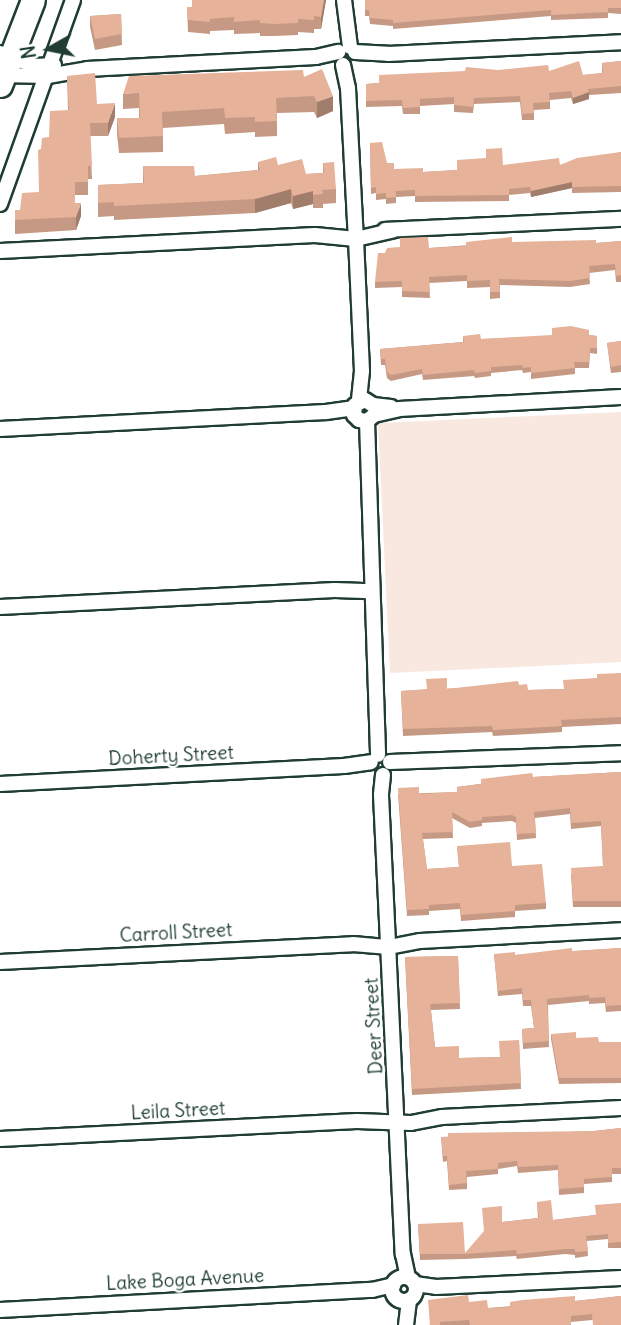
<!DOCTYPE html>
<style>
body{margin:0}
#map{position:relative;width:621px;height:1325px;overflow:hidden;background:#fff;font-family:Delius,sans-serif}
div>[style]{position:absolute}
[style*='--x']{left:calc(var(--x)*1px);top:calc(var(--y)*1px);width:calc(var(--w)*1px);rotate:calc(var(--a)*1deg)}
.built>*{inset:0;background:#f8e8e0}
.roads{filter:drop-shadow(2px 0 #1f3d34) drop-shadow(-2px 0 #1f3d34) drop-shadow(0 2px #1f3d34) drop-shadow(0 -2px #1f3d34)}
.minor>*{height:14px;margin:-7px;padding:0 7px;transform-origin:7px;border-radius:7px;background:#fff}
.minor>.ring{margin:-7px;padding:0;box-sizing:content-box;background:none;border:14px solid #fff;border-radius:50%}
.trunk>*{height:23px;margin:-11.5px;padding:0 11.5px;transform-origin:11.5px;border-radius:11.5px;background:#fff}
.wall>*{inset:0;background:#c69984}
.shaded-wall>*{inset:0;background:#a17d6b}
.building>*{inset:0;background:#e6b299}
span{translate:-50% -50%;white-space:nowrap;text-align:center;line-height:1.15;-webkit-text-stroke:5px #fff;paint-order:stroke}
.street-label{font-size:19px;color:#1f3d34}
.north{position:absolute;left:14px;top:14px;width:70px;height:70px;-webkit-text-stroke:5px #fff;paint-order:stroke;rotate:261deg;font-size:19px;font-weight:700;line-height:28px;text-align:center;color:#1f3d34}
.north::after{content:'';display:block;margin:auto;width:24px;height:32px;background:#1f3d34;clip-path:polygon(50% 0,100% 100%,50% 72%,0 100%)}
</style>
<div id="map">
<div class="built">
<div style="clip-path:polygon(621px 412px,621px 662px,390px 673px,378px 423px)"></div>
</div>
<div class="roads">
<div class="minor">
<div style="--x:344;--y:0;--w:47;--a:82.7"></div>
<div style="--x:355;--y:52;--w:33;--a:3"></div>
<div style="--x:388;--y:54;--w:233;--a:-2.9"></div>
<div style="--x:0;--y:53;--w:38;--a:20"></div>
<div style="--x:36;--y:66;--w:18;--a:-3"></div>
<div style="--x:343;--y:65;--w:24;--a:78"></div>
<div style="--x:348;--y:88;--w:151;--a:87"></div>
<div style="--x:356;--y:239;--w:132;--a:87.4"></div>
<div style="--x:362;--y:371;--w:30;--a:96"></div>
<div style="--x:0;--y:75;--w:48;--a:1.2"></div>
<div style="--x:48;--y:76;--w:40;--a:-10"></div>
<div style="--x:87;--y:69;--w:229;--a:-3"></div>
<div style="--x:316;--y:57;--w:23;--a:-13"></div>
<div style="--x:0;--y:204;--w:217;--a:-70.3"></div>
<div style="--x:385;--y:230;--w:236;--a:-2.7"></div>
<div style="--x:0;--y:251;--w:315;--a:-2.9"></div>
<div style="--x:315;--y:235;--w:41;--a:5.6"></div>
<div style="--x:356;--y:239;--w:37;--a:-13"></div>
<div style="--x:374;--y:415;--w:26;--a:-13"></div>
<div style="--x:399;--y:409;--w:222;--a:-3.1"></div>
<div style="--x:373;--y:416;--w:8;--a:140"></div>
<div style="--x:367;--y:421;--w:8;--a:-173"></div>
<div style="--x:359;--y:420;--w:7;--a:-135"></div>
<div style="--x:354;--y:415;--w:10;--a:-84"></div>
<div style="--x:355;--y:405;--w:11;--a:-27"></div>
<div style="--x:365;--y:400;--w:9;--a:32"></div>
<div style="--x:373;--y:405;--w:18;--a:6"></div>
<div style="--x:367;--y:421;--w:334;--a:88.1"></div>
<div style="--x:0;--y:429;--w:326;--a:-3"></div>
<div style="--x:326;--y:412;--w:27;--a:-8"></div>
<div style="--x:0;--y:607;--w:335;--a:-2.9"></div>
<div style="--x:335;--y:590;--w:36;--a:2"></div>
<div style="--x:390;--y:762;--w:231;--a:-2.2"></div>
<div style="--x:383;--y:775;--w:20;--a:96"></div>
<div style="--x:381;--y:795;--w:460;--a:87.3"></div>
<div style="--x:403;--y:1254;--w:24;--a:78"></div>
<div style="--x:0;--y:784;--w:344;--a:-3"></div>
<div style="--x:344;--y:766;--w:27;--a:-8"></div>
<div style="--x:0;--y:962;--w:353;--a:-2.9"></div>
<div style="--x:353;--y:944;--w:36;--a:5"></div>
<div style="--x:389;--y:947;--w:32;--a:-11"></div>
<div style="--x:420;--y:941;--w:201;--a:-3.1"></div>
<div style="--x:0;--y:1139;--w:357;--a:-2.9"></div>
<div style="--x:357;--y:1121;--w:54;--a:2.1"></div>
<div style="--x:411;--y:1123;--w:32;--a:-11"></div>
<div style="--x:442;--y:1117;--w:179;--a:-2.9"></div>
<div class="ring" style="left:392px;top:1277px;width:10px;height:10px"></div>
<div style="--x:415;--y:1284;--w:21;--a:8"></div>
<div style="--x:436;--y:1287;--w:185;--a:-2.8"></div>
<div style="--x:0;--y:1310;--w:373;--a:-3.1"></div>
<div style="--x:372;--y:1290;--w:22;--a:-13"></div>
<div style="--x:406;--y:1325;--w:25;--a:-83"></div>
</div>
<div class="trunk">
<div style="--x:0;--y:85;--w:91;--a:-68.8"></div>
</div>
</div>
<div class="wall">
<div style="clip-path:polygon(192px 0,326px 0,321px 29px,314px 29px,314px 33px,298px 32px,298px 35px,274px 36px,260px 36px,260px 33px,234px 34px,234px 30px,210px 31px,210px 34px,188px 32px,187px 7px,192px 7px)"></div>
<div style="clip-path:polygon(365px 0,621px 0,621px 14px,608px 13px,608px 18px,551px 20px,551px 16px,393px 29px,393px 26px,370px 24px,369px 16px,365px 16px)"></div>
<div style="clip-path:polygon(121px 14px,122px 45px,95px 50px,90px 27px,90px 16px)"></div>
<div style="clip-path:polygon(621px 61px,621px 93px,589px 95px,589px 99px,573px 104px,571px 98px,550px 100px,550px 109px,534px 110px,534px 120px,522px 120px,520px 102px,474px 104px,473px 113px,454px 112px,454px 104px,420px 106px,420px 114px,403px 114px,402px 106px,366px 107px,366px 84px,379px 83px,498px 70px,549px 71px,583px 75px,602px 73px,602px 63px)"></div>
<div style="clip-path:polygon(67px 76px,97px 104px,115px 117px,108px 136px,90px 136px,92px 179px,88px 179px,88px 195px,75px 195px,75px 203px,81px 216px,76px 230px,15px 234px,15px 210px,20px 210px,39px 192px,41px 149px,68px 110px)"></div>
<div style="clip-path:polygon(304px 77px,333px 111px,317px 118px,314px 112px,277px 113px,277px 136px,255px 137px,255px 132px,225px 134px,224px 124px,163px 128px,163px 152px,119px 153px,117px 134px,117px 118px,139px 118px,139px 108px,123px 109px,123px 94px)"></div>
<div style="clip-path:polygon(370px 143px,387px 163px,394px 169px,423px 172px,457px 170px,503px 165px,560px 165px,621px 152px,621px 192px,572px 193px,572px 188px,531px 197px,530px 193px,509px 195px,509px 201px,415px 202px,415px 196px,396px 197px,396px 203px,386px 204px,386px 199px,376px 200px,376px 193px,371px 194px)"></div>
<div style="clip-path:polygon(258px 162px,278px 165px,306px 174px,323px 173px,323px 163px,336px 189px,336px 203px,323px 204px,323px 208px,313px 208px,313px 204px,293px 209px,291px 203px,255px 213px,114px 220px,114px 216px,98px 217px,98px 185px,143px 183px,143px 166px,195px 176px,258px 170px)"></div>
<div style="clip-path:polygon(621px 241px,621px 282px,616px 282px,615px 270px,589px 273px,590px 284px,570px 287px,500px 285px,500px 298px,490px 299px,490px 287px,467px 288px,467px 281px,429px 283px,430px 298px,402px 297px,402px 287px,375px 288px,375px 282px,429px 248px,512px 242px,596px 243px)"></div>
<div style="clip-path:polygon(589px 335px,597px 336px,597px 354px,590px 353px,589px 368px,575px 368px,575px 374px,531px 379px,531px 372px,523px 373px,522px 370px,491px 373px,491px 376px,475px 378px,474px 376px,423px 380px,422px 374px,391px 381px,387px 378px,385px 365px,381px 365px,380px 349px,463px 342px,463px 336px,481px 339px)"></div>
<div style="clip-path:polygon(621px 341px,621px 372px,611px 373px,607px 343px)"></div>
<div style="clip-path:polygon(621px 673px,621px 724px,562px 727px,562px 732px,493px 736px,492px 732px,403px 736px,401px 691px,519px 685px,528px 690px,564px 689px,597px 678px)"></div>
<div style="clip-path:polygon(621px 772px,621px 907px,573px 907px,571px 874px,603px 866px,601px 826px,571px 829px,570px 814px,535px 818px,536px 838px,517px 840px,516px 823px,512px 821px,482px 823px,482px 826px,470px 828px,452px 818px,453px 838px,423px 839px,427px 869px,459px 867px,457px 846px,512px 866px,546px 903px,546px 909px,515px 911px,515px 917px,461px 921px,460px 909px,429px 911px,429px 915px,407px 916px,398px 794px,457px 792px,457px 787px,533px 777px)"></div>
<div style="clip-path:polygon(621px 948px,621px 1011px,606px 1012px,605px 1003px,589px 1004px,589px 1001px,548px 1005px,549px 1047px,523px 1049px,522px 1029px,534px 1028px,531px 1006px,523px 1006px,522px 994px,498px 996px,494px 954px,515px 955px)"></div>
<div style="clip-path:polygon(458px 956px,460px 1009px,431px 1010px,435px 1047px,459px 1058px,500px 1057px,519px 1040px,521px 1089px,412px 1095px,405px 957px)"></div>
<div style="clip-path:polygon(551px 1034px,599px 1042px,621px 1042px,621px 1083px,559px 1084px,551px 1039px)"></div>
<div style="clip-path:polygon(621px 1128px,621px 1174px,612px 1174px,612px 1182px,584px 1184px,584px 1193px,559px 1195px,558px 1170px,518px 1173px,517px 1166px,498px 1169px,498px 1174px,467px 1177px,467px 1189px,449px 1190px,447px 1161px,443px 1162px,441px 1137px,594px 1131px)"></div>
<div style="clip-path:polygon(537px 1202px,553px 1220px,595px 1215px,621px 1203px,621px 1248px,608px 1248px,608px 1239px,587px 1241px,588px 1256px,575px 1258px,575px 1255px,565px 1254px,517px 1259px,516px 1256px,465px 1259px,420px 1260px,418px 1224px,465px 1253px,502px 1222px,538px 1218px)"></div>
<div style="clip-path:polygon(621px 1296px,592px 1320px,571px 1322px,571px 1325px,429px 1325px,469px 1302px,488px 1308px,575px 1301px)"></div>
</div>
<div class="shaded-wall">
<div style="clip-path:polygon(324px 0,326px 0,321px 29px,321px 17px)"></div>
<div style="clip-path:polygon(589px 92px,589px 99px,573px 104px,573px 98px)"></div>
<div style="clip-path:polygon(333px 96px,333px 111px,317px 118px,317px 102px)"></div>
<div style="clip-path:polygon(115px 103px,115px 117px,108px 136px,108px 123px)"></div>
<div style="clip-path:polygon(572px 182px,572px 188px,531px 197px,531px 191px)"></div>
<div style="clip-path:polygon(291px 189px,291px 203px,255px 213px,255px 199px)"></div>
<div style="clip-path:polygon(313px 191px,313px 204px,293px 209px,293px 196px)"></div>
<div style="clip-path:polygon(81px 203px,81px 216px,76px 230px,76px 217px)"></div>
</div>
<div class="building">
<div style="clip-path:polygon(192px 0,324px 0,321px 17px,314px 16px,314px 20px,298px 19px,298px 23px,274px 24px,260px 23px,260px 20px,234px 22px,234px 17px,210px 19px,210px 22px,188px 20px,187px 7px,192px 7px)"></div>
<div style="clip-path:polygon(365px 0,621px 0,621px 8px,608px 8px,608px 12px,551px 15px,551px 10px,393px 23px,393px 20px,370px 18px,369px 10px,365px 10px)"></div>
<div style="clip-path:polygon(121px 14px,122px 34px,95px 39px,90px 16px)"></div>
<div style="clip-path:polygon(579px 61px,583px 75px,603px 73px,602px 63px,621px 61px,621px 86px,588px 89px,589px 92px,573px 98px,571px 91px,549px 93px,550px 102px,533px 103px,534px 113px,522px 114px,520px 96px,474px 98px,473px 107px,454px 105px,454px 97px,420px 99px,420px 107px,403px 108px,402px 100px,366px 101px,366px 84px,379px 83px,379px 75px,465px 71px,466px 67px,498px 70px,548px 65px,549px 71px)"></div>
<div style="clip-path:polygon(322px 69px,333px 96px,317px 102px,314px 96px,276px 98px,277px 121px,255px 122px,255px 117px,225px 118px,224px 108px,162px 112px,163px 136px,119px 138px,117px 118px,140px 118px,139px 93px,123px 94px,129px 76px,303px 70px,304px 77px)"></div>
<div style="clip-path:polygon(95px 73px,97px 104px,115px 103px,108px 123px,90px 123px,92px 166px,88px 166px,88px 182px,75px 182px,75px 203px,81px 203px,76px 217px,15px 220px,15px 210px,20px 210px,22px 193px,39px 192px,38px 150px,41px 149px,42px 138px,49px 137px,50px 111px,69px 110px,67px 76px)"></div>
<div style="clip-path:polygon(382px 142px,387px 163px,394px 163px,394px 169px,423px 168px,423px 172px,457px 170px,457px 160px,486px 158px,486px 149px,502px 148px,503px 165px,559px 158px,560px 165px,577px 158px,621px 152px,621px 186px,572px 187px,572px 182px,531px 191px,530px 187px,509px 189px,509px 195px,415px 196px,415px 190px,396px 191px,396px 197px,386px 198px,386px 193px,376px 194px,376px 187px,371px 188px,370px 143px)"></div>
<div style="clip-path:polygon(276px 157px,278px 165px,302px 159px,306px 174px,324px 173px,323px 163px,334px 162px,336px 189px,322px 190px,323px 194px,313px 195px,313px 191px,293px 196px,291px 189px,255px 199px,114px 206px,114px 202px,98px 203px,98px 185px,144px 183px,143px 166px,194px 166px,195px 176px,260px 170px,258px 162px)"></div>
<div style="clip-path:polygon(428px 237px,429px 248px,466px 246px,466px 242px,512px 237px,512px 242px,596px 240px,596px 243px,621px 241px,621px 275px,616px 276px,615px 264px,589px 266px,590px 278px,570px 281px,499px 279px,500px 292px,490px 292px,490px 280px,467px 281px,467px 275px,429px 277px,430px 292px,402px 291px,402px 281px,375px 282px,378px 253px,385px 253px,387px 248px,400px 247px,400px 238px)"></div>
<div style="clip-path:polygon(571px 326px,589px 330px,589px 335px,597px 336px,597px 348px,590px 348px,589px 362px,574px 362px,575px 368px,531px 373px,531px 367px,523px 368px,522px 365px,491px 367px,491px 371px,475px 373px,474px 370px,423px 375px,422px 369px,391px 375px,387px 372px,385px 359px,381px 359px,380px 349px,464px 342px,463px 336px,480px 334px,481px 339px,552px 335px,552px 328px)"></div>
<div style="clip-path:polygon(621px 341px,621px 365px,611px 367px,607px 343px)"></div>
<div style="clip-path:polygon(621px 673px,621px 717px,561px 720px,562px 726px,493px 730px,492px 726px,403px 729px,401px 691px,427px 689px,426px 679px,447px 678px,447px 689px,518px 681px,519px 685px,527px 684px,528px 690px,564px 689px,563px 680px,597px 678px,597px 674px)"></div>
<div style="clip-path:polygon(621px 772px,621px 901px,573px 901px,571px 868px,603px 866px,601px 821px,571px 823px,570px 808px,534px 812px,536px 833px,517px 834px,516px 817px,512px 815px,482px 817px,482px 820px,470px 822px,452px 812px,453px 832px,422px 833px,427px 869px,459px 867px,457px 846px,510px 842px,512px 866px,542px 864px,546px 903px,515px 905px,515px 911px,461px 915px,460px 903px,429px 905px,429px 909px,407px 910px,398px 788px,419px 787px,419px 794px,457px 792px,457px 787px,481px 784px,481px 779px,532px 773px,533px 777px)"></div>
<div style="clip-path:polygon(572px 948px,572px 951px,621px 948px,621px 1005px,606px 1006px,605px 997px,589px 998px,589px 995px,547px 999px,549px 1041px,523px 1043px,522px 1029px,534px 1028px,531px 1000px,523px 1000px,522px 988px,498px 991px,494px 954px,515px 952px,515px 955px)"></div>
<div style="clip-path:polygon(458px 956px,460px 1003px,430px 1004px,435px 1047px,459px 1046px,459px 1058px,500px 1057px,499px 1041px,519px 1040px,521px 1083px,412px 1089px,405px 957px)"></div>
<div style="clip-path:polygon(576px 1032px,576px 1038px,598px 1037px,599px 1042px,621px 1042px,621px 1078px,559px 1078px,551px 1034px)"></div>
<div style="clip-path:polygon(621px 1128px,621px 1168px,612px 1168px,612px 1177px,584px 1179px,584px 1187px,559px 1189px,558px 1165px,518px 1167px,517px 1161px,498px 1163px,498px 1169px,466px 1171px,467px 1183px,449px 1185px,447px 1156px,443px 1156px,441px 1137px,448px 1137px,448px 1133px,594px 1131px)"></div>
<div style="clip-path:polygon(551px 1200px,553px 1220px,596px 1215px,595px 1205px,621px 1203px,621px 1242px,608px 1243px,608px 1234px,586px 1236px,588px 1251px,575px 1252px,575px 1249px,565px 1249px,517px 1254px,516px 1250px,465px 1254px,420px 1254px,418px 1224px,463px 1222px,465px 1253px,484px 1231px,482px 1208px,502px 1206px,502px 1222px,539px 1218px,537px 1202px)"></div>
<div style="clip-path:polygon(468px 1295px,469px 1302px,487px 1300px,488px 1308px,510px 1307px,510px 1302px,522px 1300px,575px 1296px,575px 1301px,621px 1296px,621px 1325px,593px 1325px,592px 1314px,571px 1316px,571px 1325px,470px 1325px,469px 1320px,440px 1322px,440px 1325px,430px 1325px,428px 1300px)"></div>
</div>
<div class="street-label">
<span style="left:171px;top:756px;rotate:-3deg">Doherty Street</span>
<span style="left:176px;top:933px;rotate:-3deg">Carroll Street</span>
<span style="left:374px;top:1026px;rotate:-93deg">Deer Street</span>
<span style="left:178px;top:1111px;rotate:-3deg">Leila Street</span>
<span style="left:185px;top:1280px;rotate:-3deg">Lake Boga Avenue</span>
</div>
<div class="north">N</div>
</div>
